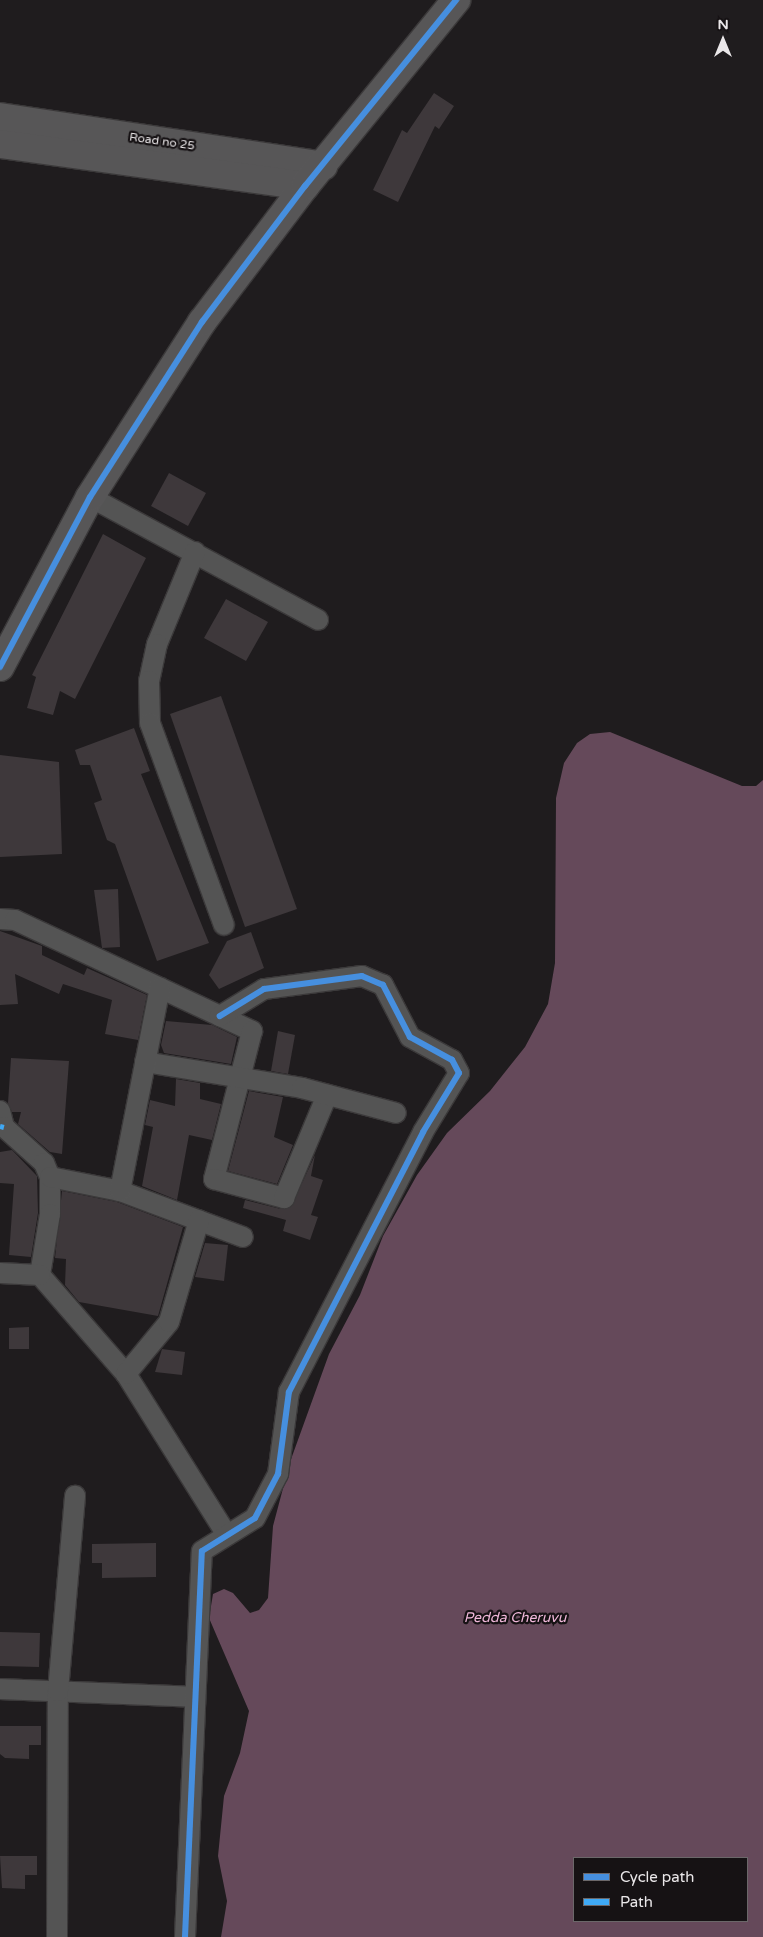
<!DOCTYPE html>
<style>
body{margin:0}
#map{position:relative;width:763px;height:1937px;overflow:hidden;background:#1f1c1e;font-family:"Varela Round",sans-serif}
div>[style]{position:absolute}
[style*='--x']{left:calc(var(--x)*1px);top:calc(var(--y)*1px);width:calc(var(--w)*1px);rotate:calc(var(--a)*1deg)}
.water>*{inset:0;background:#65495a}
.building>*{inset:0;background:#3e383b}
.roads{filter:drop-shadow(1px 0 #3b393a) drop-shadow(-1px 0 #3b393a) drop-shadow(0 1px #3b393a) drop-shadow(0 -1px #3b393a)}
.street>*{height:20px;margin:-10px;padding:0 10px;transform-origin:10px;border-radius:10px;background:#545454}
.secondary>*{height:28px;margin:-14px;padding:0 14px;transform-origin:14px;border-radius:14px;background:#575657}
.quiet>*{height:5px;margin-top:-2.5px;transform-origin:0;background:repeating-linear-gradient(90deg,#3fa9f5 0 10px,transparent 0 15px)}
.cycleway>*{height:6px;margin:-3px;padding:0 3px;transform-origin:3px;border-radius:3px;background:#468fdf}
span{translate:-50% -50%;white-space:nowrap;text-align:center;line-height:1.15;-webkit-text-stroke:4.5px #161214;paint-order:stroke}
.street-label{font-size:12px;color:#eae7e9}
.water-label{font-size:14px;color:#f0b8da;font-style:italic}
.legend{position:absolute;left:573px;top:1857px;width:175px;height:65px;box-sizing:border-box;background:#161214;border:1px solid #6b6769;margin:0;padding:6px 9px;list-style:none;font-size:15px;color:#eae7e9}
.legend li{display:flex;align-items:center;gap:10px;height:25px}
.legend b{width:25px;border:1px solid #6b6769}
.north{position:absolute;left:698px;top:15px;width:50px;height:50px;-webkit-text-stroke:4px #161214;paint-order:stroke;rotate:0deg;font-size:14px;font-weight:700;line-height:20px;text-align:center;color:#eae7e9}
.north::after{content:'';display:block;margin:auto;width:18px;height:22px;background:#eae7e9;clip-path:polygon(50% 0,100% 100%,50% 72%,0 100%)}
</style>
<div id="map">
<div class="water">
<div style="clip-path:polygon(evenodd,610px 732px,742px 786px,756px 786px,763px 780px,763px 1937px,221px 1937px,227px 1901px,218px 1856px,224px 1796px,240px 1753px,249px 1711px,209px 1618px,213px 1594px,224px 1589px,233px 1593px,250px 1613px,259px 1610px,268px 1598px,273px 1526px,290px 1462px,329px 1354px,360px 1295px,383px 1236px,417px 1175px,447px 1133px,490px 1091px,525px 1047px,548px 1004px,555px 963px,556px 798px,564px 763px,577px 743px,590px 734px,610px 732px,574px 1858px,747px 1858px,747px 1921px,574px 1921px,574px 1858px)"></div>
</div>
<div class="building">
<div style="clip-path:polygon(434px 93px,454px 106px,439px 129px,435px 126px,398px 202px,373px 190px,402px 130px,407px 133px)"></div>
<div style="clip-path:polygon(169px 473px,206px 493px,188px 526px,151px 506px)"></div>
<div style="clip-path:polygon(103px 534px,146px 558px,75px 699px,60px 691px,53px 715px,27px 708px,36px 677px,32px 675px)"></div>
<div style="clip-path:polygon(226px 599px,268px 622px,246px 661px,204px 638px)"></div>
<div style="clip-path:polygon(221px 696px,297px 909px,245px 927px,170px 714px)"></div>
<div style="clip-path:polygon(134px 728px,150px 771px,141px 774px,209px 943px,157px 961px,115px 844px,107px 840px,94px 803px,102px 800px,90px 765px,80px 765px,75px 750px)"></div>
<div style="clip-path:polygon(0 755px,59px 762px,62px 854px,0 857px)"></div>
<div style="clip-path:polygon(118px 889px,120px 947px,102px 948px,94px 890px)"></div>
<div style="clip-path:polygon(0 931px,42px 946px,42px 955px,84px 975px,87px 968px,147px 995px,138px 1040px,105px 1034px,112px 1000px,63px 984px,59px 994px,15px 974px,18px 1004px,0 1005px)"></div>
<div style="clip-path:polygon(251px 932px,264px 968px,219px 989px,209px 975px,227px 941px)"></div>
<div style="clip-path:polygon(166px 1021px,212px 1025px,237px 1037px,231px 1064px,164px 1053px,161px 1045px)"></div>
<div style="clip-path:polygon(278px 1031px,295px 1035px,288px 1074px,271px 1071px)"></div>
<div style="clip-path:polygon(11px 1058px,69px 1061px,62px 1154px,50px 1152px,18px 1124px,21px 1112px,12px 1112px,8px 1103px)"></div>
<div style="clip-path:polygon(176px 1079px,200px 1083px,200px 1099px,221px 1104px,212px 1140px,189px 1135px,177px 1200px,142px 1186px,153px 1127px,145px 1125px,150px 1100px,175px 1106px)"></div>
<div style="clip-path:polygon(249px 1091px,283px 1097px,274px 1137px,293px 1145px,277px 1184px,228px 1171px)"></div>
<div style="clip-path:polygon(12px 1150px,37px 1176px,38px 1213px,31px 1257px,9px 1255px,14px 1184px,0 1183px,0 1152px)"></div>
<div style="clip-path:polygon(315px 1155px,311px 1176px,323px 1180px,311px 1215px,318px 1217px,310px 1240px,283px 1231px,286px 1220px,243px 1208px,245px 1200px,281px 1209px,291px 1207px)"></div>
<div style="clip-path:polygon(62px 1191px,117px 1202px,183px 1227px,158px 1316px,79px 1302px,65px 1285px,66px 1259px,55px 1258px)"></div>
<div style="clip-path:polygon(205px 1243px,228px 1245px,224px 1281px,195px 1277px)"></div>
<div style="clip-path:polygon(29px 1327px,29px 1349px,9px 1349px,9px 1328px)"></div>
<div style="clip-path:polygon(162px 1349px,185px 1352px,182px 1375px,155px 1372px)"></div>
<div style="clip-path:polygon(156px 1543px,156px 1577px,102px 1578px,102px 1563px,92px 1563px,92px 1544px)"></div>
<div style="clip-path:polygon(0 1632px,40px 1633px,39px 1667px,0 1666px)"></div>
<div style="clip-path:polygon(0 1726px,41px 1726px,41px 1745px,29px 1745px,29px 1759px,5px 1758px,0 1754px)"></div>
<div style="clip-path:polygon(0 1856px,37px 1856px,37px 1875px,25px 1875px,25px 1889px,2px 1888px)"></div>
</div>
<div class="roads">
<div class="street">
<div style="--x:90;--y:497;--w:259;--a:28.3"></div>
<div style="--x:195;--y:552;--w:100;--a:112.4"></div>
<div style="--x:157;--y:644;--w:38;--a:102"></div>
<div style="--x:149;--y:681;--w:42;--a:88.6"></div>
<div style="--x:150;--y:723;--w:215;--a:69.9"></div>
<div style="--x:0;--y:919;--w:15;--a:4"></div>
<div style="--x:15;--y:920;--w:262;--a:25.1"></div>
<div style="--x:252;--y:1031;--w:153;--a:104.4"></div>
<div style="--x:214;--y:1179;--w:73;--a:15.2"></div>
<div style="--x:284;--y:1198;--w:112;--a:-67.3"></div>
<div style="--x:145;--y:1062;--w:159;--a:9.4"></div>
<div style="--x:302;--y:1088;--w:97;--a:14.9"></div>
<div style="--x:0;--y:1111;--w:16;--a:76"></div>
<div style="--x:4;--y:1127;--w:54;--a:42"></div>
<div style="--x:44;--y:1163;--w:15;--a:67"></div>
<div style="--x:50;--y:1177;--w:37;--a:90"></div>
<div style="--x:50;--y:1214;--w:62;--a:99.3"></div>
<div style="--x:40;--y:1275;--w:131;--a:49"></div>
<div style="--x:126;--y:1374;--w:190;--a:57.9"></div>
<div style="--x:50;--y:1177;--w:71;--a:11.3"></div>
<div style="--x:120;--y:1191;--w:131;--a:20.5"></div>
<div style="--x:120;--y:1191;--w:207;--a:-78.9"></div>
<div style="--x:0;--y:1273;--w:40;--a:2.9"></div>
<div style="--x:126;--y:1374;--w:67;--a:-50.4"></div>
<div style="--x:169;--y:1322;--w:106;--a:-73.6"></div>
<div style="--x:0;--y:1689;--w:195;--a:2.3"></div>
<div style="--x:57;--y:1937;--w:246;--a:-89.8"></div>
<div style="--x:58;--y:1691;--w:196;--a:-85"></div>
<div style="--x:185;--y:1937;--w:386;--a:-87.5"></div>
<div style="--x:202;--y:1551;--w:62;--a:-31.9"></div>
<div style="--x:255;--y:1518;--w:50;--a:-62.4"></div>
<div style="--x:278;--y:1474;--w:83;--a:-82.4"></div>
<div style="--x:289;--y:1392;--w:292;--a:-62.7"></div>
<div style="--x:423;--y:1132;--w:69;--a:-58.6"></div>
<div style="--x:459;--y:1073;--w:15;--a:-118"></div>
<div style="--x:452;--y:1060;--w:48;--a:-151.3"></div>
<div style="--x:410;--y:1037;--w:59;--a:-117.4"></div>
<div style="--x:383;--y:985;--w:23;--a:-157"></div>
<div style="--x:362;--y:976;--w:99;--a:172.4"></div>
<div style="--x:264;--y:989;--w:52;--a:148.5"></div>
</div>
<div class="secondary">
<div style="--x:0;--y:117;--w:327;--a:8.6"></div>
<div style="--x:0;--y:144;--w:308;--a:7.8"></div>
<div style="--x:0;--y:667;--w:192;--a:-62.1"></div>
<div style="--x:90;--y:497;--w:208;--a:-57.4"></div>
<div style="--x:202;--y:322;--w:171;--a:-52.9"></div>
<div style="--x:305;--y:186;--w:240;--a:-50.9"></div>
</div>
</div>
<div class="quiet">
<div style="--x:0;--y:1126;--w:4;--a:14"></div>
</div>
<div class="cycleway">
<div style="--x:0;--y:667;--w:192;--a:-62.1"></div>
<div style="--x:90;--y:497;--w:208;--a:-57.4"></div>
<div style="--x:202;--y:322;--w:171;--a:-52.9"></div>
<div style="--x:305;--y:186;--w:240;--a:-50.9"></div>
<div style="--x:185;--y:1937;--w:386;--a:-87.5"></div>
<div style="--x:202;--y:1551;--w:62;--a:-31.9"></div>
<div style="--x:255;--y:1518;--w:50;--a:-62.4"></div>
<div style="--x:278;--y:1474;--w:83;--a:-82.4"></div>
<div style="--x:289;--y:1392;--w:292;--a:-62.7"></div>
<div style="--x:423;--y:1132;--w:69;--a:-58.6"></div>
<div style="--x:459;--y:1073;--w:15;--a:-118"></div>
<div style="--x:452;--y:1060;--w:48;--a:-151.3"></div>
<div style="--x:410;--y:1037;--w:59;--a:-117.4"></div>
<div style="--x:383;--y:985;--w:23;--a:-157"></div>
<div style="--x:362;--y:976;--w:99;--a:172.4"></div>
<div style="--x:264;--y:989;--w:52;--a:148.5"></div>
</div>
<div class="street-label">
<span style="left:162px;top:142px;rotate:8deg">Road no 25</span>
</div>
<div class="water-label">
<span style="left:515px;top:1618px">Pedda Cheruvu</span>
</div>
<ul class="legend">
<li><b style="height:6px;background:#468fdf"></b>Cycle path</li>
<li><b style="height:6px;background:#3fa9f5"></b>Path</li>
</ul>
<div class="north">N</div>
</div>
